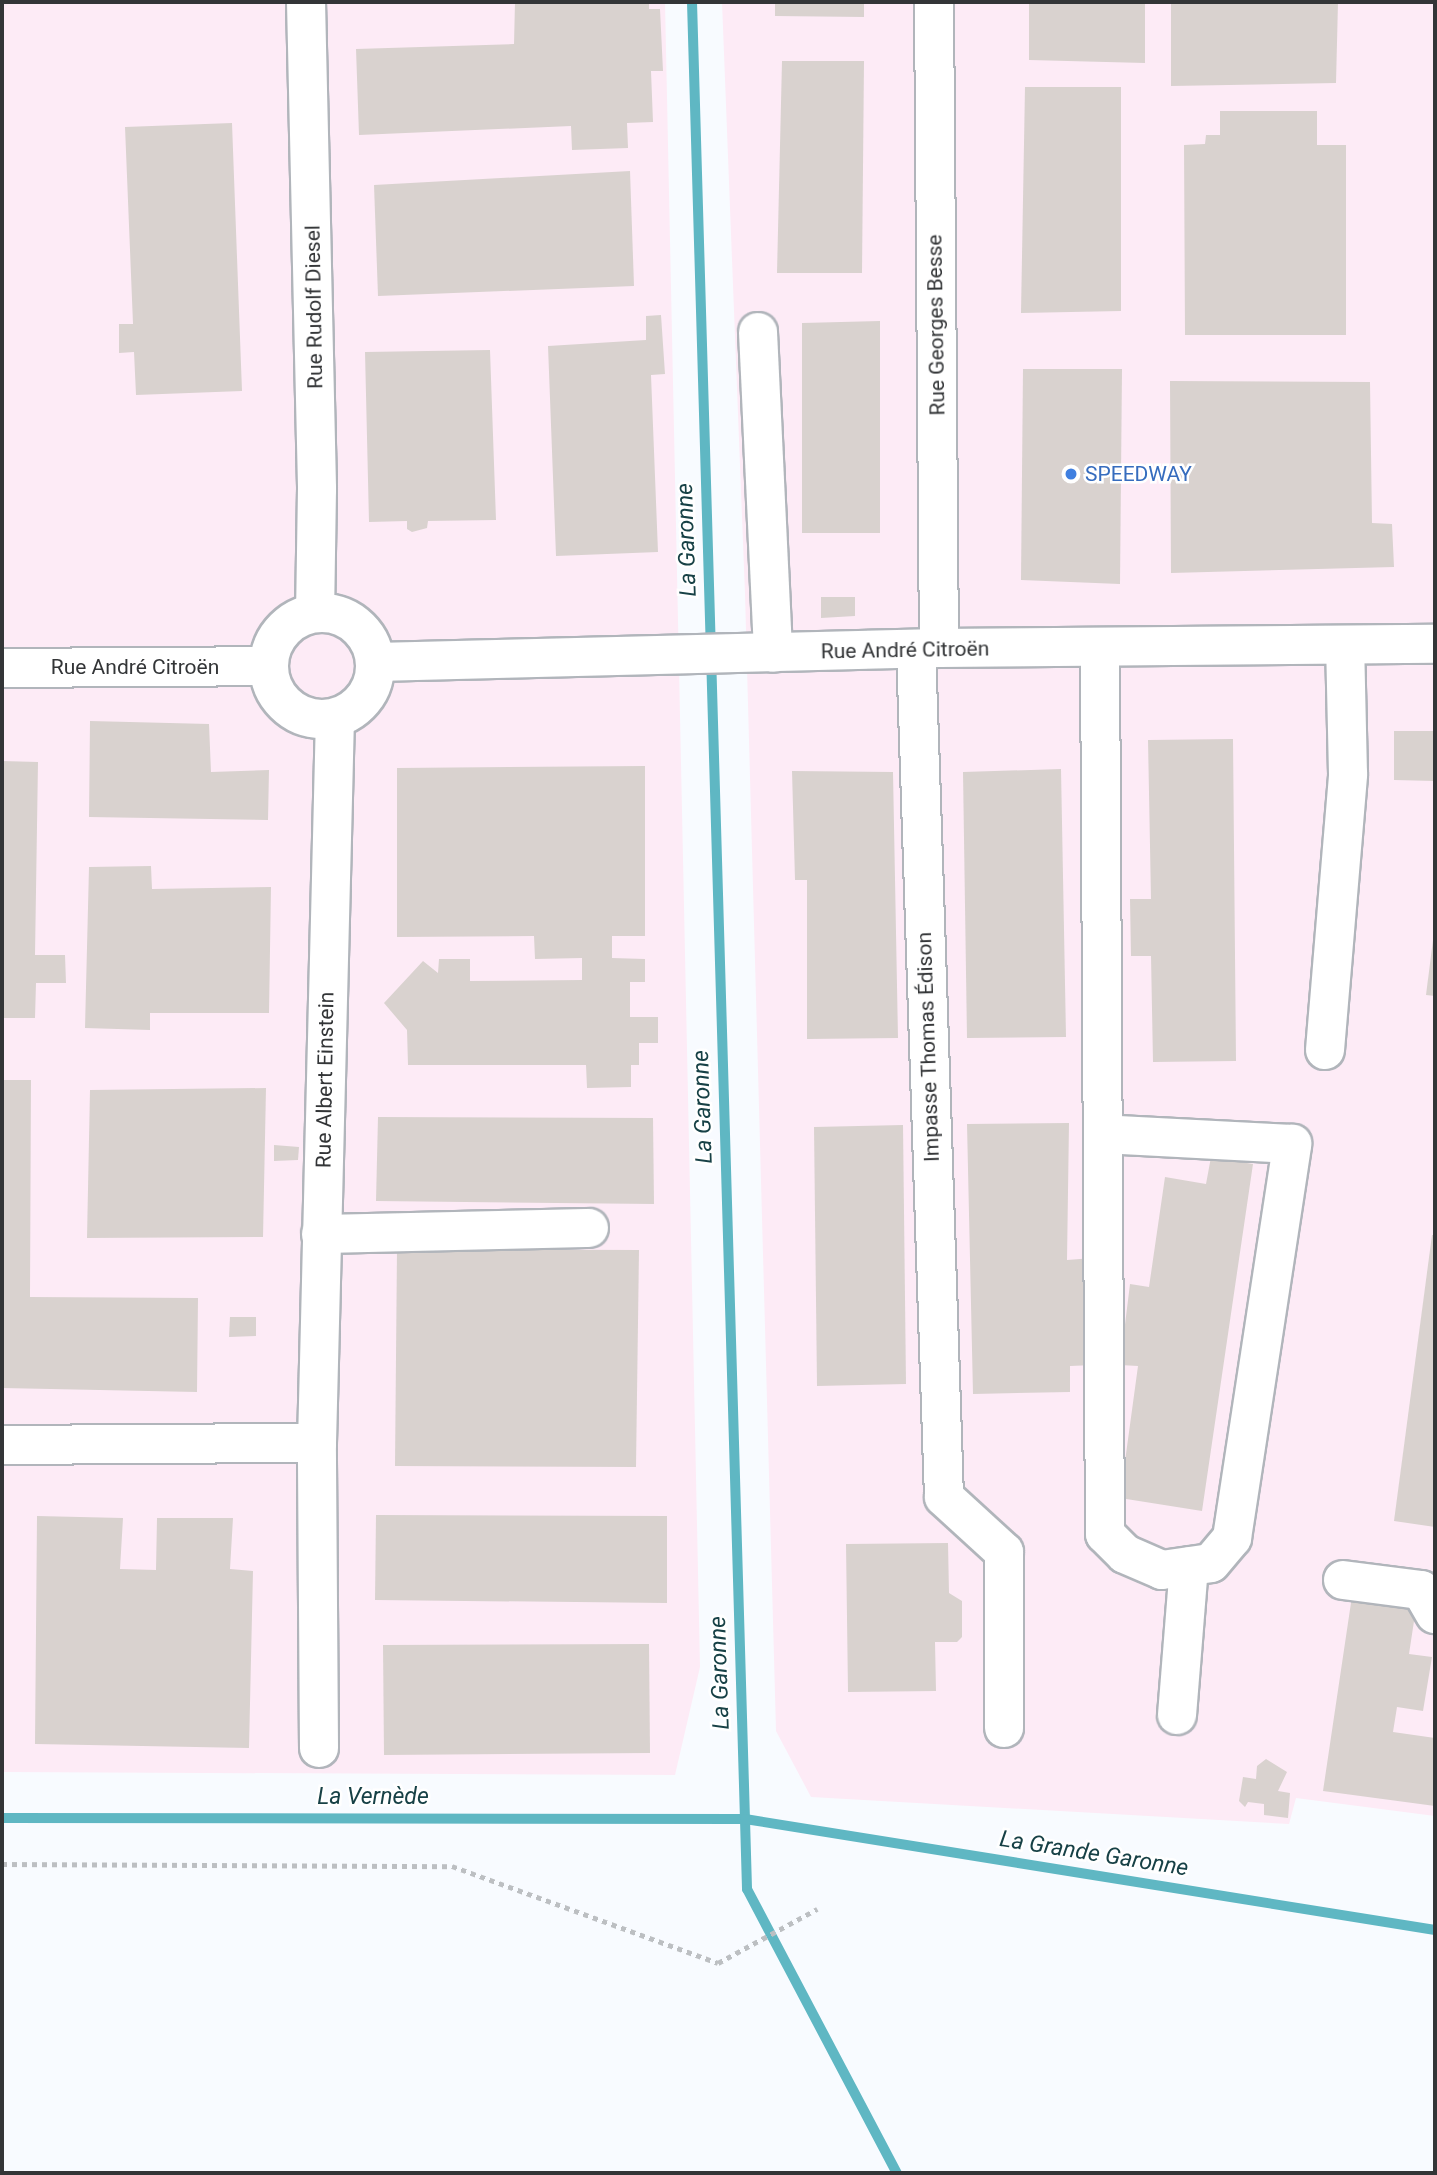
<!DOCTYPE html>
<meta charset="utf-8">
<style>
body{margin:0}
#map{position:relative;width:1437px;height:2175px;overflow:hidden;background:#f8fbff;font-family:Roboto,sans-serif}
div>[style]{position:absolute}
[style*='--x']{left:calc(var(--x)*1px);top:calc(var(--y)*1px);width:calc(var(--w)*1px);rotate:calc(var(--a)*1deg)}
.industrial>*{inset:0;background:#fdebf6}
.stream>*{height:10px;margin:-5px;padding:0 5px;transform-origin:5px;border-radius:5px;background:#5fb7c3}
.building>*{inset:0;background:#d9d2cf}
.path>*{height:4.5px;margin-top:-2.25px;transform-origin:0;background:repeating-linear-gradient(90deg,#bcbfc2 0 5px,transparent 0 10px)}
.roads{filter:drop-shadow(2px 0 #b1b5bb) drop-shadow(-2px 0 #b1b5bb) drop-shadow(0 2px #b1b5bb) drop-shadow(0 -2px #b1b5bb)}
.minor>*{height:38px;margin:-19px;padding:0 19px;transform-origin:19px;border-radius:19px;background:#fff}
.minor>.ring{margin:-19px;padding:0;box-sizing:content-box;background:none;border:38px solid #fff;border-radius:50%}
.dots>*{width:19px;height:19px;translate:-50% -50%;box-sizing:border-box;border:4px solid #fff;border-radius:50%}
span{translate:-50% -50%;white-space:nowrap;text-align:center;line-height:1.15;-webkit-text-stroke:5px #fff;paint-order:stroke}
.street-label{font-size:21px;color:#333537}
.shop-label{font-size:21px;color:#366cbe}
.left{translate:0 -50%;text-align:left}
.water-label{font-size:23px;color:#174146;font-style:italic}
.frame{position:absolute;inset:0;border:4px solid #333537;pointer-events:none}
</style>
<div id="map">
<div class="industrial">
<div style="clip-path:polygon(2px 2px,665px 2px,700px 1667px,675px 1775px,2px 1772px)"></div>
<div style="clip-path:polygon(722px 2px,1435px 2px,1435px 1816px,1296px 1798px,1289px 1824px,811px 1797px,776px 1731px,745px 594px)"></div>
</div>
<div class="stream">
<div style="--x:692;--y:2;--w:1888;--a:88.33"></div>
<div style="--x:747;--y:1889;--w:321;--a:62.2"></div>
<div style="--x:2;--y:1818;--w:743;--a:0.08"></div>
<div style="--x:745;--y:1819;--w:699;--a:9.14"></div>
</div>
<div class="building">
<div style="clip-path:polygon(515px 2px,649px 2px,649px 9px,660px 9px,663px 71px,651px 71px,653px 122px,627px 123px,628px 148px,572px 150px,571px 126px,359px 135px,356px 49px,514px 44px)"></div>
<div style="clip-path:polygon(775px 2px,864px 2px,864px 17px,775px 16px)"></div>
<div style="clip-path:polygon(1029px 2px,1145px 2px,1145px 63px,1029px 60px)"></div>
<div style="clip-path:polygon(1171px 2px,1338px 2px,1336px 83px,1171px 86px)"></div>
<div style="clip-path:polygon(782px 61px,864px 61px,862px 273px,777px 273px)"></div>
<div style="clip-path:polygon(1025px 87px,1121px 87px,1121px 311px,1021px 313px)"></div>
<div style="clip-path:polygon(1220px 111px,1317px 111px,1317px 145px,1346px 145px,1346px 335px,1185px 335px,1184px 145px,1205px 144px,1206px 135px,1220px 135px)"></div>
<div style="clip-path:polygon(232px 123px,242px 391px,136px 395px,134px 352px,119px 353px,119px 324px,133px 324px,125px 127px)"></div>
<div style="clip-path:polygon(630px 171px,634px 286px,378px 296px,374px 185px)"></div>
<div style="clip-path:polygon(661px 315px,665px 374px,651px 375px,658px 552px,556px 556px,548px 346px,646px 340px,646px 316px)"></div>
<div style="clip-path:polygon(880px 321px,880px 533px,802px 533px,802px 323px)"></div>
<div style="clip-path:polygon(490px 350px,496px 520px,428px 521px,427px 528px,412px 532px,407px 529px,407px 521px,369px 522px,365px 352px)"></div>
<div style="clip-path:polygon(1023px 369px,1122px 369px,1120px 584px,1021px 580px)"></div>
<div style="clip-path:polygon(1170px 381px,1370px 382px,1372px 523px,1392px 524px,1394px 567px,1171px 573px)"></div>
<div style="clip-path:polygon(821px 597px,855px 597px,855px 616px,821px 618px)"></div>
<div style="clip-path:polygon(90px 721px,209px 724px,211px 772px,269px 770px,268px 820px,89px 817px)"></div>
<div style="clip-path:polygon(1394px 731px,1435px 731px,1435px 781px,1394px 780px)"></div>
<div style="clip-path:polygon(1233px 739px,1236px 1061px,1153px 1062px,1151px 956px,1131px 956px,1130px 899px,1151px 899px,1148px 740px)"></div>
<div style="clip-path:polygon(2px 761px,38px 762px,35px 955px,65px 955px,66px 983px,36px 983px,35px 1018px,2px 1018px)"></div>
<div style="clip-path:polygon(645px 766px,645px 936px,612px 936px,612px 958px,645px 959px,645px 982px,630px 982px,630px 1017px,658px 1017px,658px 1043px,639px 1043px,639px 1065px,631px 1065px,631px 1087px,587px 1088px,586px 1065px,408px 1065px,407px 1030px,384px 1003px,423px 961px,438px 973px,439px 959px,470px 959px,470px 981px,582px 980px,582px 958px,535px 959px,534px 936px,397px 937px,397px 768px)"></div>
<div style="clip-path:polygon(1061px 769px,1066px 1037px,967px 1038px,963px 772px)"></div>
<div style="clip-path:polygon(792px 771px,893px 772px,898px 1038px,807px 1039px,807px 880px,795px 880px)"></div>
<div style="clip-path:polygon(151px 866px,152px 889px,271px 887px,269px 1013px,150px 1013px,150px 1030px,85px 1028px,89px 867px)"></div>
<div style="clip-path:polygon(1434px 932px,1435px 932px,1435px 996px,1426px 995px)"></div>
<div style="clip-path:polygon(2px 1080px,31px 1080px,30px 1297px,198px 1298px,197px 1392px,2px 1388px)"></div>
<div style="clip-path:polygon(266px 1088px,263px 1237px,87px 1238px,90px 1090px)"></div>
<div style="clip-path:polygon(378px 1117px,653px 1118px,654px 1204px,376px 1201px)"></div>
<div style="clip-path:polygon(1069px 1123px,1067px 1260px,1093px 1258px,1094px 1365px,1070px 1366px,1070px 1392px,973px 1394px,967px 1124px)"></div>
<div style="clip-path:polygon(903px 1125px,906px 1384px,817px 1386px,814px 1127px)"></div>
<div style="clip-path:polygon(274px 1145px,299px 1147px,298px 1160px,274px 1161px)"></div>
<div style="clip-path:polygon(1211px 1157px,1253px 1164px,1202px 1511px,1120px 1498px,1138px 1366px,1120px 1365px,1130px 1284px,1149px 1287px,1165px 1177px,1206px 1184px)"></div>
<div style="clip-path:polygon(1432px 1235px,1435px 1235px,1435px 1527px,1394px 1521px)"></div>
<div style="clip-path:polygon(397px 1249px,639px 1250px,636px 1467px,395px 1466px)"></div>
<div style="clip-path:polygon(230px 1317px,256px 1317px,256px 1336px,229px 1337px)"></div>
<div style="clip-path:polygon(376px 1515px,667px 1516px,667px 1603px,375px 1600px)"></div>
<div style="clip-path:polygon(37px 1516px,123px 1518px,120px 1569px,156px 1570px,157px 1518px,233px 1518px,230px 1569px,253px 1571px,249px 1748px,35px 1744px)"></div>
<div style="clip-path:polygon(948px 1543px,949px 1593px,962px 1601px,962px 1637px,957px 1642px,935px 1642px,936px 1691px,848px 1692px,846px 1544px)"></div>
<div style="clip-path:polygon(1352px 1596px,1416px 1608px,1409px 1654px,1432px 1657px,1423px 1711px,1397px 1707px,1393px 1732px,1435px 1738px,1435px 1806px,1323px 1791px)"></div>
<div style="clip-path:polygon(649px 1644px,650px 1753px,384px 1755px,383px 1645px)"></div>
<div style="clip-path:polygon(1266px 1759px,1287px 1772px,1278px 1791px,1290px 1793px,1288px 1818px,1264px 1815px,1264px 1804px,1248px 1802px,1245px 1807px,1239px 1801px,1243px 1777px,1256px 1779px,1257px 1766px)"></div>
</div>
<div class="path">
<div style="--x:2;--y:1864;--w:450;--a:0.3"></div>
<div style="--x:452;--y:1866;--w:283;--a:20"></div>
<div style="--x:718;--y:1963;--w:113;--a:-28.6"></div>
</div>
<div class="roads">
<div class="minor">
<div style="--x:306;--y:2;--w:487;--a:88.7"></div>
<div style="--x:317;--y:489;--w:124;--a:90.9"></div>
<div style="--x:934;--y:2;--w:646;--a:89.56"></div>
<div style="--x:758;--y:332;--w:321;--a:87.3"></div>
<div class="ring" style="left:269px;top:613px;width:68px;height:68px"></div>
<div style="--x:916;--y:649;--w:848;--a:88.11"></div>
<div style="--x:944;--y:1497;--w:81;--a:42.5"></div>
<div style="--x:1004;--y:1552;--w:176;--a:90"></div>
<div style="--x:1100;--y:650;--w:884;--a:89.68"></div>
<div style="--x:1105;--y:1534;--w:28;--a:45"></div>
<div style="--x:1125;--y:1554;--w:40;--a:23.4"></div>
<div style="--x:1162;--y:1570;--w:49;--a:-8.1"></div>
<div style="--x:1211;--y:1563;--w:33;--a:-50"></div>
<div style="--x:1232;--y:1538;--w:399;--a:-81.3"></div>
<div style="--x:1292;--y:1144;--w:189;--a:-177"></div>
<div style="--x:376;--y:662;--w:563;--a:-1.42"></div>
<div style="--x:939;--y:648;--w:496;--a:-0.5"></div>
<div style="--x:2;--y:668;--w:267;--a:-0.4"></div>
<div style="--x:1325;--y:1050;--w:277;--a:-85.2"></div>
<div style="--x:1348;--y:774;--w:128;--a:-91.3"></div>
<div style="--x:321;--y:1234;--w:268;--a:-1.3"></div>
<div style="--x:2;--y:1445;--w:315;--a:-0.4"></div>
<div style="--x:1343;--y:1580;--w:79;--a:7.3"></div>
<div style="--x:1421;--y:1590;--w:28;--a:60"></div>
<div style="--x:1177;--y:1715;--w:149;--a:-85.4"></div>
<div style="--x:319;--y:1748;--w:305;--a:-90.4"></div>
<div style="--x:317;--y:1443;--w:725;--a:-88.58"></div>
</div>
</div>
<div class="dots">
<div style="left:1071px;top:474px;background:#3f7fe0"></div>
</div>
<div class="street-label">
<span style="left:314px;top:307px;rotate:-91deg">Rue Rudolf Diesel</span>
<span style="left:936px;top:325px;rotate:-91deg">Rue Georges Besse</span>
<span style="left:905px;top:650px;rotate:-1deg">Rue André Citroën</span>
<span style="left:135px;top:667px">Rue André Citroën</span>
<span style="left:928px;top:1047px;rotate:-92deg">Impasse Thomas Édison</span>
<span style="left:325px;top:1080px;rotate:-89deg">Rue Albert Einstein</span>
</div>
<div class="shop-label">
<span class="left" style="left:1085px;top:474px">SPEEDWAY</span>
</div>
<div class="water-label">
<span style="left:687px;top:540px;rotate:-92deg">La Garonne</span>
<span style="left:703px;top:1107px;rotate:-92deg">La Garonne</span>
<span style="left:720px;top:1673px;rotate:-92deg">La Garonne</span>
<span style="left:373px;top:1797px">La Vernède</span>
<span style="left:1094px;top:1854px;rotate:9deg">La Grande Garonne</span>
</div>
<div class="frame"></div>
</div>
